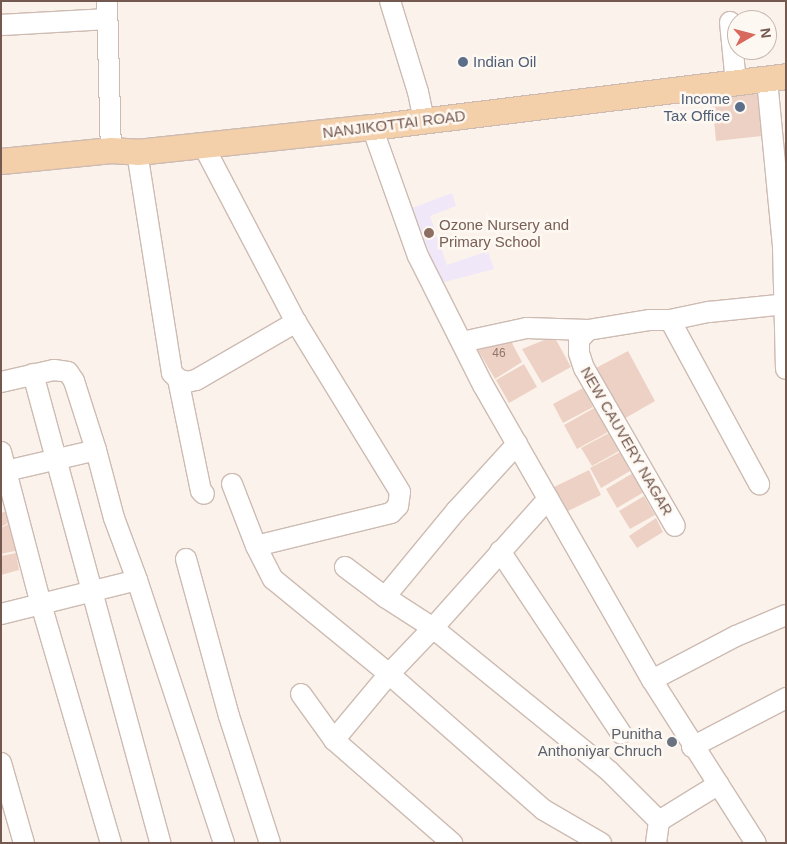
<!DOCTYPE html>
<style>
body{margin:0}
#map{position:relative;width:787px;height:844px;overflow:hidden;background:#fbf3eb;font-family:Arial,sans-serif}
div>[style]{position:absolute}
[style*='--x']{left:calc(var(--x)*1px);top:calc(var(--y)*1px);width:calc(var(--w)*1px);rotate:calc(var(--a)*1deg)}
.education>*{inset:0;background:#f0e8f8}
.building>*{inset:0;background:#eed1c5}
.roads{filter:drop-shadow(1px 0 #cdbbb2) drop-shadow(-1px 0 #cdbbb2) drop-shadow(0 1px #cdbbb2) drop-shadow(0 -1px #cdbbb2)}
.minor>*{height:20px;margin:-10px;padding:0 10px;transform-origin:10px;border-radius:10px;background:#fff}
.major>*{height:25px;margin:-12.5px;padding:0 12.5px;transform-origin:12.5px;border-radius:12.5px;background:#f3cfaa}
.dots>*{width:14px;height:14px;translate:-50% -50%;box-sizing:border-box;border:2px solid #fef8f2;border-radius:50%}
span{translate:-50% -50%;white-space:nowrap;text-align:center;line-height:1.15;-webkit-text-stroke:5px #fef8f2;paint-order:stroke}
.number-label{font-size:12px;color:#92776d}
.number-label span{-webkit-text-stroke-width:0}
.service-label{font-size:15px;color:#4e5e75}
.left{translate:0 -50%;text-align:left}
.right{translate:-100% -50%;text-align:right}
.street-label{font-size:15px;color:#745950}
.education-label{font-size:15px;color:#785e54}
.worship-label{font-size:15px;color:#5b616d}
.frame{position:absolute;inset:0;border:2px solid #745950;pointer-events:none}
.north{position:absolute;left:727px;top:10px;width:50px;height:50px;box-sizing:border-box;background:#fef8f2;border:1px solid #c7b8b1;border-radius:50%;rotate:82deg;font-size:14px;font-weight:700;line-height:20px;text-align:center;color:#745950}
.north::after{content:'';display:block;margin:auto;width:18px;height:22px;background:#d9695c;clip-path:polygon(50% 0,100% 100%,50% 72%,0 100%)}
</style>
<div id="map">
<div class="education">
<div style="clip-path:polygon(452px 193px,456px 206px,430px 216px,447px 265px,488px 251px,494px 269px,441px 283px,412px 208px)"></div>
</div>
<div class="building">
<div style="clip-path:polygon(757px 85px,762px 136px,716px 141px,711px 89px)"></div>
<div style="clip-path:polygon(554px 336px,571px 367px,542px 383px,522px 349px)"></div>
<div style="clip-path:polygon(511px 341px,522px 362px,495px 379px,475px 345px)"></div>
<div style="clip-path:polygon(628px 351px,655px 401px,622px 420px,594px 369px)"></div>
<div style="clip-path:polygon(524px 364px,537px 387px,509px 403px,496px 380px)"></div>
<div style="clip-path:polygon(583px 388px,593px 407px,563px 423px,553px 404px)"></div>
<div style="clip-path:polygon(596px 407px,610px 431px,577px 449px,564px 425px)"></div>
<div style="clip-path:polygon(609px 433px,619px 451px,592px 466px,581px 448px)"></div>
<div style="clip-path:polygon(620px 452px,630px 471px,601px 488px,590px 468px)"></div>
<div style="clip-path:polygon(589px 470px,601px 495px,566px 512px,554px 487px)"></div>
<div style="clip-path:polygon(633px 473px,644px 492px,617px 508px,606px 489px)"></div>
<div style="clip-path:polygon(644px 496px,655px 515px,630px 529px,619px 511px)"></div>
<div style="clip-path:polygon(7px 511px,10px 522px,1px 527px,1px 513px)"></div>
<div style="clip-path:polygon(656px 518px,663px 532px,637px 548px,629px 536px)"></div>
<div style="clip-path:polygon(14px 521px,19px 550px,1px 554px,1px 528px)"></div>
<div style="clip-path:polygon(16px 553px,19px 570px,1px 575px,1px 556px)"></div>
</div>
<div class="roads">
<div class="minor">
<div style="--x:107;--y:1;--w:149;--a:88.5"></div>
<div style="--x:390;--y:1;--w:95;--a:72.9"></div>
<div style="--x:418;--y:92;--w:30;--a:78"></div>
<div style="--x:730;--y:22;--w:61;--a:84.4"></div>
<div style="--x:1;--y:25;--w:106;--a:-3.2"></div>
<div style="--x:767;--y:80;--w:167;--a:84.5"></div>
<div style="--x:783;--y:246;--w:123;--a:88.6"></div>
<div style="--x:372;--y:127;--w:137;--a:70.4"></div>
<div style="--x:418;--y:256;--w:144;--a:63.3"></div>
<div style="--x:483;--y:385;--w:340;--a:60.2"></div>
<div style="--x:652;--y:680;--w:193;--a:57.5"></div>
<div style="--x:203;--y:145;--w:200;--a:62.3"></div>
<div style="--x:296;--y:322;--w:199;--a:58.5"></div>
<div style="--x:400;--y:492;--w:14;--a:98"></div>
<div style="--x:398;--y:506;--w:10;--a:135"></div>
<div style="--x:391;--y:513;--w:139;--a:166.3"></div>
<div style="--x:137;--y:152;--w:224;--a:81"></div>
<div style="--x:172;--y:373;--w:8;--a:45"></div>
<div style="--x:178;--y:379;--w:9;--a:18"></div>
<div style="--x:187;--y:382;--w:9;--a:-13"></div>
<div style="--x:196;--y:380;--w:116;--a:-30.1"></div>
<div style="--x:670;--y:320;--w:187;--a:61.5"></div>
<div style="--x:588;--y:330;--w:13;--a:132"></div>
<div style="--x:579;--y:340;--w:13;--a:90"></div>
<div style="--x:579;--y:353;--w:16;--a:72"></div>
<div style="--x:584;--y:368;--w:182;--a:60.1"></div>
<div style="--x:462;--y:342;--w:66;--a:-12.2"></div>
<div style="--x:527;--y:328;--w:61;--a:1.9"></div>
<div style="--x:588;--y:330;--w:63;--a:-9.2"></div>
<div style="--x:650;--y:320;--w:20;--a:0"></div>
<div style="--x:670;--y:320;--w:40;--a:-12"></div>
<div style="--x:709;--y:312;--w:77;--a:-5.9"></div>
<div style="--x:33;--y:374;--w:486;--a:74.8"></div>
<div style="--x:178;--y:379;--w:114;--a:78.4"></div>
<div style="--x:201;--y:491;--w:4;--a:45"></div>
<div style="--x:1;--y:382;--w:54;--a:-12.8"></div>
<div style="--x:54;--y:370;--w:14;--a:8"></div>
<div style="--x:68;--y:372;--w:11;--a:56"></div>
<div style="--x:74;--y:381;--w:72;--a:72.3"></div>
<div style="--x:96;--y:450;--w:70;--a:75.2"></div>
<div style="--x:114;--y:518;--w:66;--a:69.6"></div>
<div style="--x:137;--y:580;--w:277;--a:71.7"></div>
<div style="--x:1;--y:452;--w:157;--a:75.3"></div>
<div style="--x:41;--y:604;--w:249;--a:73.7"></div>
<div style="--x:6;--y:471;--w:92;--a:-13.1"></div>
<div style="--x:232;--y:484;--w:66;--a:68.8"></div>
<div style="--x:256;--y:546;--w:37;--a:63"></div>
<div style="--x:273;--y:579;--w:150;--a:39.3"></div>
<div style="--x:389;--y:674;--w:206;--a:41.3"></div>
<div style="--x:544;--y:810;--w:66;--a:30.1"></div>
<div style="--x:500;--y:551;--w:219;--a:56.4"></div>
<div style="--x:186;--y:559;--w:163;--a:74.7"></div>
<div style="--x:229;--y:716;--w:133;--a:72.1"></div>
<div style="--x:345;--y:567;--w:50;--a:36.9"></div>
<div style="--x:385;--y:597;--w:57;--a:32.9"></div>
<div style="--x:433;--y:628;--w:228;--a:39.1"></div>
<div style="--x:610;--y:772;--w:69;--a:45"></div>
<div style="--x:385;--y:597;--w:112;--a:-50.5"></div>
<div style="--x:456;--y:511;--w:91;--a:-47.7"></div>
<div style="--x:1;--y:614;--w:140;--a:-14"></div>
<div style="--x:652;--y:680;--w:95;--a:-27.6"></div>
<div style="--x:736;--y:636;--w:54;--a:-22.8"></div>
<div style="--x:301;--y:694;--w:57;--a:54.3"></div>
<div style="--x:334;--y:740;--w:157;--a:41.1"></div>
<div style="--x:334;--y:740;--w:86;--a:-50.2"></div>
<div style="--x:389;--y:674;--w:64;--a:-46.3"></div>
<div style="--x:433;--y:628;--w:173;--a:-48.3"></div>
<div style="--x:692;--y:747;--w:106;--a:-27.5"></div>
<div style="--x:1;--y:763;--w:83;--a:74"></div>
<div style="--x:656;--y:843;--w:22;--a:-82"></div>
<div style="--x:659;--y:821;--w:70;--a:-31.7"></div>
</div>
<div class="major">
<div style="--x:1;--y:161;--w:111;--a:-5.7"></div>
<div style="--x:111;--y:150;--w:26;--a:4"></div>
<div style="--x:137;--y:152;--w:236;--a:-6.1"></div>
<div style="--x:372;--y:127;--w:417;--a:-7"></div>
</div>
</div>
<div class="dots">
<div style="left:463px;top:62px;background:#5c6f8a"></div>
<div style="left:740px;top:107px;background:#5c6f8a"></div>
<div style="left:429px;top:233px;background:#8d6e63"></div>
<div style="left:672px;top:742px;background:#6b7280"></div>
</div>
<div class="number-label">
<span style="left:499px;top:354px">46</span>
</div>
<div class="service-label">
<span class="left" style="left:473px;top:62px">Indian Oil</span>
<span class="right" style="left:730px;top:107px">Income<br>Tax Office</span>
</div>
<div class="street-label">
<span style="left:394px;top:124px;rotate:-7deg">NANJIKOTTAI ROAD</span>
<span style="left:627px;top:441px;rotate:60deg">NEW CAUVERY NAGAR</span>
</div>
<div class="education-label">
<span class="left" style="left:439px;top:233px">Ozone Nursery and<br>Primary School</span>
</div>
<div class="worship-label">
<span class="right" style="left:662px;top:742px">Punitha<br>Anthoniyar Chruch</span>
</div>
<div class="frame"></div>
<div class="north">N</div>
</div>
